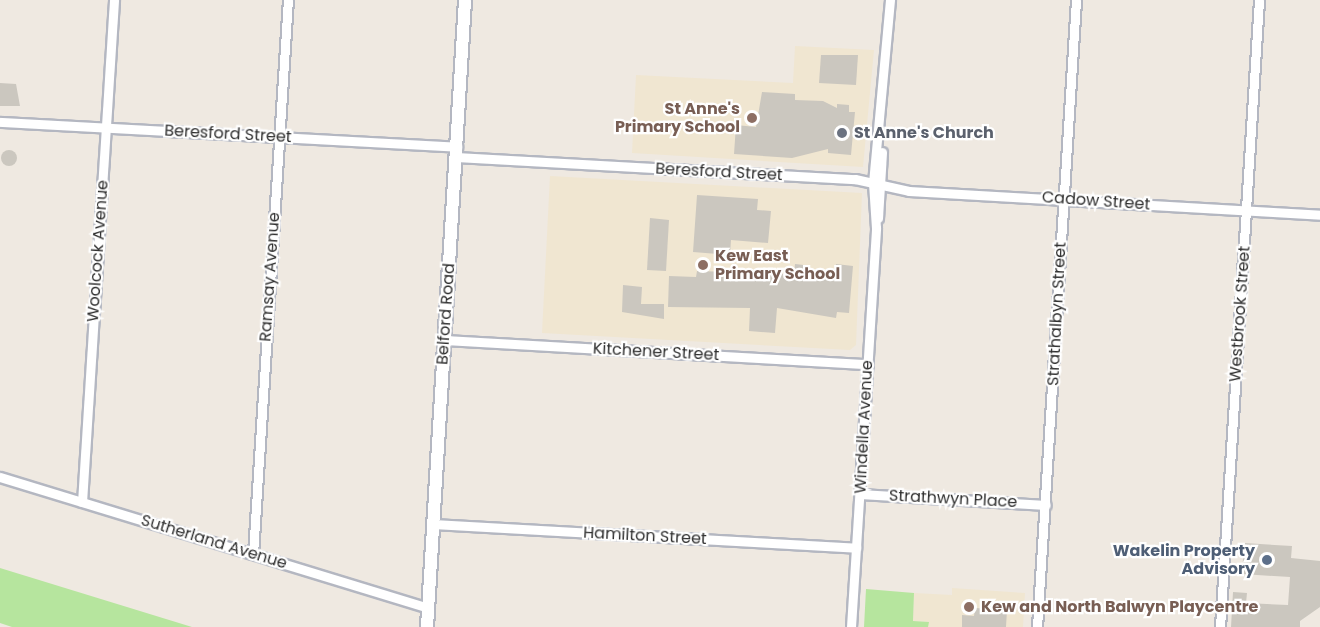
<!DOCTYPE html>
<style>
body{margin:0}
#map{position:relative;width:1320px;height:627px;overflow:hidden;background:#efe9e1;font-family:Poppins,sans-serif}
div>[style]{position:absolute}
[style*='--x']{left:calc(var(--x)*1px);top:calc(var(--y)*1px);width:calc(var(--w)*1px);rotate:calc(var(--a)*1deg)}
.education>*{inset:0;background:#f0e6d1}
.green>*{inset:0;background:#b6e59e}
.building>*{inset:0;background:#cbc7bf}
.round{border-radius:50%}
.roads{filter:drop-shadow(2px 0 #b4b7c1) drop-shadow(-2px 0 #b4b7c1) drop-shadow(0 2px #b4b7c1) drop-shadow(0 -2px #b4b7c1)}
.minor>*{height:9px;margin:-4.5px;padding:0 4.5px;transform-origin:4.5px;border-radius:4.5px;background:#fff}
.tertiary>*{height:12px;margin:-6px;padding:0 6px;transform-origin:6px;border-radius:6px;background:#fff}
.dots>*{width:16px;height:16px;translate:-50% -50%;box-sizing:border-box;border:3px solid #fff;border-radius:50%}
span{translate:-50% -50%;white-space:nowrap;text-align:center;line-height:1.15;-webkit-text-stroke:4.5px #fff;paint-order:stroke}
.education-label{font-size:16px;color:#785e54;font-weight:700}
.right{translate:-100% -50%;text-align:right}
.left{translate:0 -50%;text-align:left}
.worship-label{font-size:16px;color:#5b616d;font-weight:700}
.street-label{font-size:16px;color:#2e2e2e}
.service-label{font-size:16px;color:#4e5e75;font-weight:700}
</style>
<div id="map">
<div class="education">
<div style="clip-path:polygon(795px 46px,874px 50px,863px 167px,632px 153px,636px 75px,793px 83px)"></div>
<div style="clip-path:polygon(550px 176px,862px 193px,856px 345px,850px 350px,542px 333px)"></div>
<div style="clip-path:polygon(952px 588px,1025px 593px,1023px 627px,928px 627px,928px 622px,913px 621px,914px 593px,952px 595px)"></div>
</div>
<div class="green">
<div style="clip-path:polygon(0 569px,0 568px,192px 627px,12px 627px,0 623px)"></div>
<div style="clip-path:polygon(866px 589px,914px 593px,913px 621px,929px 622px,928px 627px,864px 627px)"></div>
</div>
<div class="building">
<div style="clip-path:polygon(821px 55px,858px 55px,856px 85px,819px 83px)"></div>
<div style="clip-path:polygon(0 83px,16px 84px,20px 106px,0 106px)"></div>
<div style="clip-path:polygon(762px 92px,795px 94px,795px 100px,823px 101px,837px 108px,837px 104px,849px 105px,849px 112px,855px 112px,851px 155px,828px 153px,828px 149px,792px 158px,734px 154px,736px 125px,756px 127px)"></div>
<div class="round" style="left:1px;top:150px;width:16px;height:16px"></div>
<div style="clip-path:polygon(697px 195px,758px 199px,757px 210px,771px 211px,768px 243px,731px 240px,730px 255px,693px 252px)"></div>
<div style="clip-path:polygon(650px 218px,669px 220px,666px 271px,647px 270px)"></div>
<div style="clip-path:polygon(795px 264px,804px 265px,804px 272px,835px 275px,836px 264px,853px 266px,849px 313px,837px 312px,836px 318px,777px 308px,775px 333px,749px 331px,750px 308px,668px 307px,669px 276px,696px 277px,697px 271px,794px 274px)"></div>
<div style="clip-path:polygon(623px 285px,642px 287px,641px 304px,664px 304px,664px 319px,622px 312px)"></div>
<div style="clip-path:polygon(1244px 543px,1292px 546px,1291px 558px,1320px 561px,1320px 607px,1300px 621px,1300px 627px,1231px 627px,1233px 592px,1247px 593px,1246px 603px,1288px 605px,1290px 577px,1242px 574px)"></div>
<div style="clip-path:polygon(975px 608px,1007px 610px,1006px 627px,962px 627px,962px 615px,974px 616px)"></div>
</div>
<div class="roads">
<div class="minor">
<div style="--x:0;--y:122;--w:458;--a:3.1"></div>
<div style="--x:456;--y:157;--w:400;--a:3.2"></div>
<div style="--x:855;--y:179;--w:55;--a:12.5"></div>
<div style="--x:909;--y:191;--w:412;--a:3.3"></div>
<div style="--x:878;--y:218;--w:66;--a:-86.5"></div>
<div style="--x:445;--y:340;--w:423;--a:3.3"></div>
<div style="--x:0;--y:477;--w:448;--a:17"></div>
<div style="--x:860;--y:494;--w:186;--a:3.4"></div>
<div style="--x:82;--y:502;--w:503;--a:-86.35"></div>
<div style="--x:433;--y:524;--w:424;--a:3.2"></div>
<div style="--x:253;--y:554;--w:555;--a:-86.39"></div>
<div style="--x:851;--y:627;--w:400;--a:-86.4"></div>
<div style="--x:876;--y:228;--w:45;--a:-93.8"></div>
<div style="--x:873;--y:183;--w:184;--a:-84.7"></div>
<div style="--x:1037;--y:627;--w:628;--a:-86.44"></div>
<div style="--x:1220;--y:627;--w:628;--a:-86.44"></div>
</div>
<div class="tertiary">
<div style="--x:427;--y:627;--w:628;--a:-86.53"></div>
</div>
</div>
<div class="dots">
<div style="left:752px;top:118px;background:#8d6e63"></div>
<div style="left:842px;top:133px;background:#6b7280"></div>
<div style="left:703px;top:265px;background:#8d6e63"></div>
<div style="left:1267px;top:560px;background:#5c6f8a"></div>
<div style="left:969px;top:607px;background:#8d6e63"></div>
</div>
<div class="education-label">
<span class="right" style="left:740px;top:118px">St Anne's<br>Primary School</span>
<span class="left" style="left:715px;top:265px">Kew East<br>Primary School</span>
<span class="left" style="left:981px;top:607px">Kew and North Balwyn Playcentre</span>
</div>
<div class="worship-label">
<span class="left" style="left:854px;top:133px">St Anne's Church</span>
</div>
<div class="street-label">
<span style="left:228px;top:134px;rotate:3deg">Beresford Street</span>
<span style="left:719px;top:172px;rotate:3deg">Beresford Street</span>
<span style="left:1096px;top:201px;rotate:4deg">Cadow Street</span>
<span style="left:98px;top:251px;rotate:-86deg">Woolcock Avenue</span>
<span style="left:270px;top:277px;rotate:-86deg">Ramsay Avenue</span>
<span style="left:446px;top:314px;rotate:-86deg">Belford Road</span>
<span style="left:1057px;top:314px;rotate:-87deg">Strathalbyn Street</span>
<span style="left:1240px;top:314px;rotate:-86deg">Westbrook Street</span>
<span style="left:656px;top:352px;rotate:3deg">Kitchener Street</span>
<span style="left:864px;top:427px;rotate:-87deg">Windella Avenue</span>
<span style="left:953px;top:499px;rotate:3deg">Strathwyn Place</span>
<span style="left:645px;top:536px;rotate:3deg">Hamilton Street</span>
<span style="left:214px;top:542px;rotate:17deg">Sutherland Avenue</span>
</div>
<div class="service-label">
<span class="right" style="left:1255px;top:560px">Wakelin Property<br>Advisory</span>
</div>
</div>
